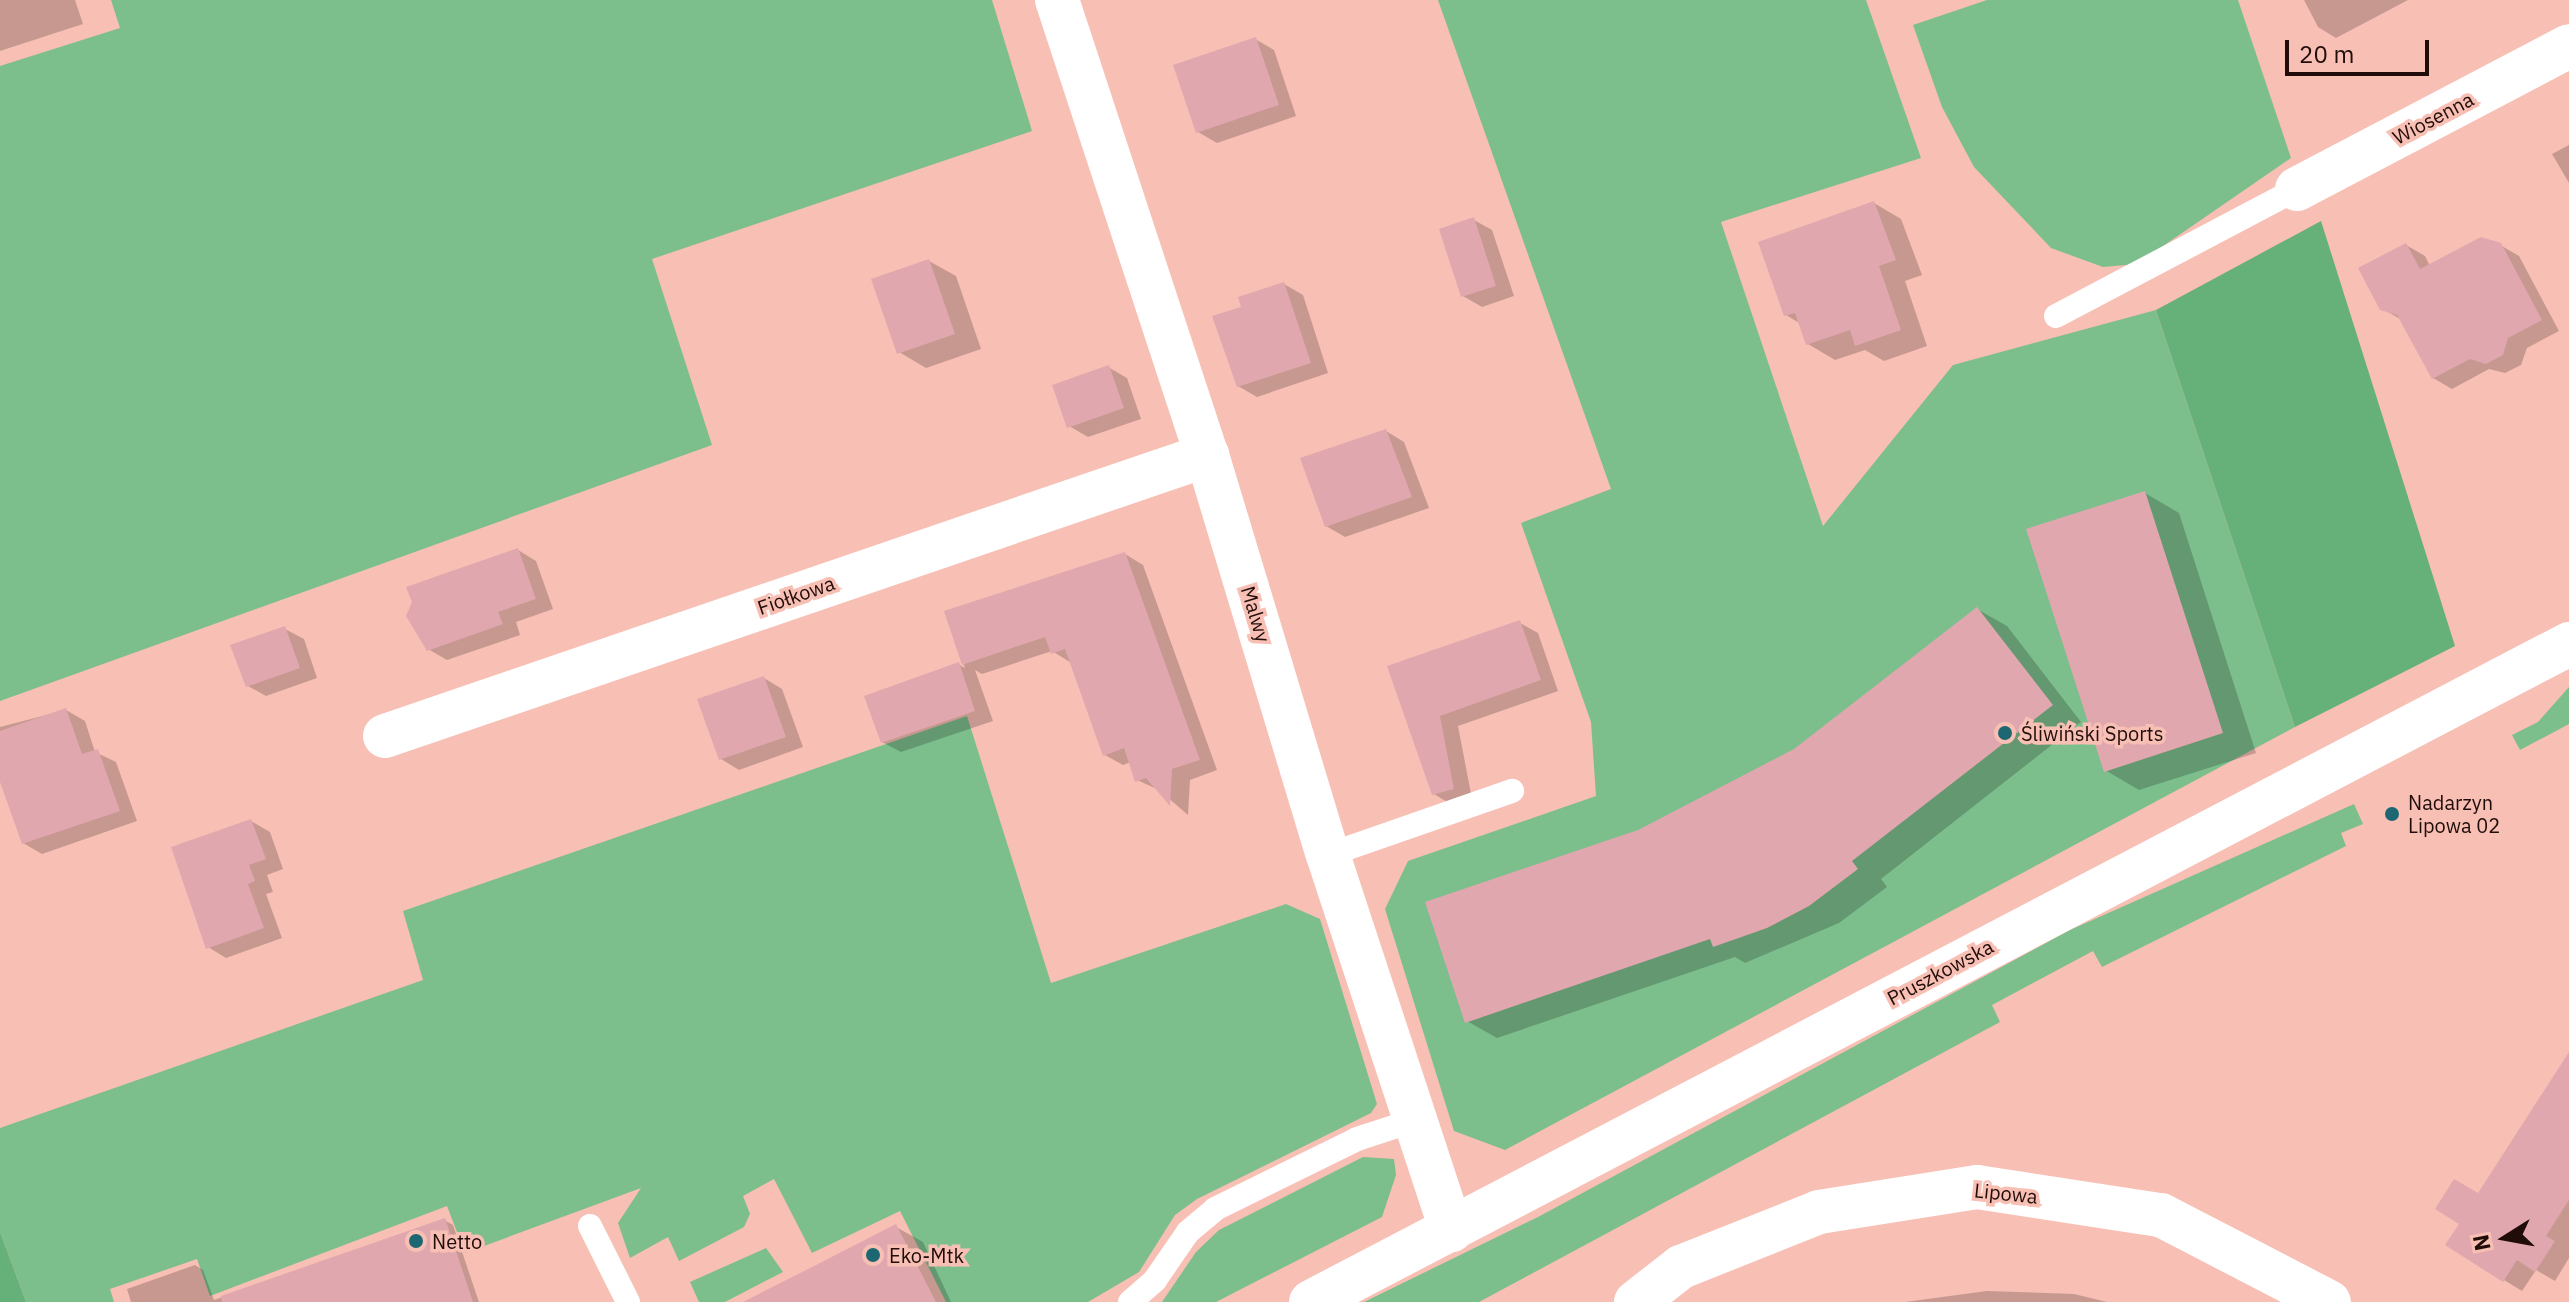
<!DOCTYPE html>
<meta charset="utf-8">
<style>
body{margin:0}
#map{position:relative;width:2569px;height:1302px;overflow:hidden;background:#f8bfb4;font-family:"IBM Plex Sans",sans-serif}
div>[style]{position:absolute}
[style*='--x']{left:calc(var(--x)*1px);top:calc(var(--y)*1px);width:calc(var(--w)*1px);rotate:calc(var(--a)*1deg)}
.green>*{inset:0;background:#7cbf8c}
.forest>*{inset:0;background:#66b079}
.shadow>*{inset:0;background:#0003}
.building>*{inset:0;background:#e0a7ae}
.service>*{height:24px;margin:-12px;padding:0 12px;transform-origin:12px;border-radius:12px;background:#fff}
.minor>*{height:44px;margin:-22px;padding:0 22px;transform-origin:22px;border-radius:22px;background:#fff}
.tertiary>*{height:44px;margin:-22px;padding:0 22px;transform-origin:22px;border-radius:22px;background:#fff}
.dots>*{width:22px;height:22px;translate:-50% -50%;box-sizing:border-box;border:4px solid #f8bfb4;border-radius:50%}
span{translate:-50% -50%;white-space:nowrap;text-align:center;line-height:1.15;-webkit-text-stroke:7px #f8bfb4;paint-order:stroke}
.street-label{font-size:20px;color:#200d09}
.poi-label{font-size:20px;color:#200d09}
.left{translate:0 -50%;text-align:left}
.north{position:absolute;left:2465px;top:1198px;width:80px;height:80px;-webkit-text-stroke:6px #f8bfb4;paint-order:stroke;rotate:259deg;font-size:22px;font-weight:700;line-height:32px;text-align:center;color:#200d09}
.north::after{content:'';display:block;margin:auto;width:28px;height:36px;background:#200d09;clip-path:polygon(50% 0,100% 100%,50% 72%,0 100%)}
.scale{position:absolute;left:2285px;top:40px;width:144px;height:36px;box-sizing:border-box;border:4px solid #200d09;border-top:0;padding-left:10px;font-size:24px;line-height:28px;white-space:nowrap;color:#200d09;-webkit-text-stroke:6px #f8bfb4;paint-order:stroke}
</style>
<div id="map">
<div class="green">
<div style="clip-path:polygon(111px 0,992px 0,1032px 131px,652px 259px,712px 445px,0 701px,0 66px,120px 28px)"></div>
<div style="clip-path:polygon(1438px 0,1866px 0,1921px 158px,1721px 222px,1823px 526px,1953px 365px,2156px 310px,2295px 727px,1505px 1150px,1454px 1131px,1385px 909px,1408px 861px,1596px 796px,1591px 722px,1521px 523px,1611px 489px)"></div>
<div style="clip-path:polygon(1987px 0,2238px 0,2291px 158px,2137px 264px,2103px 267px,2051px 248px,1974px 167px,1942px 107px,1913px 25px)"></div>
<div style="clip-path:polygon(2569px 687px,2569px 724px,2520px 750px,2512px 735px,2538px 722px)"></div>
<div style="clip-path:polygon(967px 716px,1051px 983px,1286px 904px,1320px 919px,1377px 1104px,1371px 1113px,1197px 1199px,1175px 1215px,1139px 1272px,1088px 1302px,946px 1302px,900px 1211px,812px 1253px,774px 1179px,743px 1196px,750px 1214px,744px 1227px,679px 1261px,668px 1237px,630px 1258px,618px 1223px,641px 1188px,465px 1253px,447px 1206px,210px 1296px,197px 1259px,110px 1289px,114px 1302px,26px 1302px,0 1232px,0 1128px,423px 980px,403px 911px)"></div>
<div style="clip-path:polygon(2354px 804px,2363px 824px,2341px 833px,2346px 846px,2102px 967px,2093px 951px,1992px 1005px,2000px 1022px,1479px 1302px,1364px 1302px,1538px 1217px,2070px 930px)"></div>
<div style="clip-path:polygon(1363px 1157px,1394px 1159px,1396px 1175px,1382px 1217px,1216px 1302px,1162px 1302px,1196px 1252px,1219px 1230px)"></div>
<div style="clip-path:polygon(766px 1248px,783px 1272px,725px 1302px,699px 1302px,690px 1282px)"></div>
</div>
<div class="forest">
<div style="clip-path:polygon(2321px 221px,2455px 646px,2295px 727px,2156px 310px)"></div>
<div style="clip-path:polygon(0 1232px,26px 1302px,0 1302px)"></div>
</div>
<div class="shadow">
<div style="clip-path:polygon(0 0,75px 0,83px 24px,0 51px)"></div>
<div style="clip-path:polygon(2304px 0,2408px 0,2336px 38px,2318px 27px)"></div>
<div style="clip-path:polygon(1255px 39px,1274px 50px,1296px 116px,1217px 143px,1198px 132px)"></div>
<div style="clip-path:polygon(2569px 145px,2569px 183px,2552px 154px)"></div>
<div style="clip-path:polygon(1874px 203px,1901px 219px,1922px 275px,1905px 281px,1927px 346px,1884px 361px,1865px 350px,1835px 360px,1808px 344px,1801px 324px,1786px 315px)"></div>
<div style="clip-path:polygon(1474px 220px,1492px 230px,1514px 296px,1482px 307px,1463px 296px)"></div>
<div style="clip-path:polygon(2406px 245px,2425px 256px,2430px 266px,2500px 245px,2519px 256px,2559px 331px,2527px 348px,2521px 365px,2505px 373px,2489px 369px,2452px 389px,2433px 378px,2402px 320px,2381px 308px)"></div>
<div style="clip-path:polygon(929px 261px,956px 276px,981px 349px,926px 368px,899px 352px)"></div>
<div style="clip-path:polygon(1284px 284px,1303px 295px,1328px 373px,1257px 397px,1238px 386px,1243px 309px)"></div>
<div style="clip-path:polygon(1108px 367px,1127px 378px,1141px 419px,1088px 437px,1069px 426px)"></div>
<div style="clip-path:polygon(1386px 431px,1404px 442px,1429px 508px,1345px 537px,1326px 526px)"></div>
<div style="clip-path:polygon(2145px 493px,2179px 513px,2256px 753px,2139px 790px,2105px 770px)"></div>
<div style="clip-path:polygon(518px 550px,536px 561px,553px 609px,516px 622px,520px 635px,447px 660px,428px 649px)"></div>
<div style="clip-path:polygon(1125px 554px,1143px 565px,1217px 770px,1190px 780px,1188px 815px,1159px 790px,1137px 780px,1131px 762px,1123px 765px,1105px 755px,1073px 664px,1052px 651px,982px 674px,975px 670px,993px 721px,901px 752px,882px 742px,958px 664px,965px 668px,946px 612px)"></div>
<div style="clip-path:polygon(1977px 609px,2007px 626px,2081px 722px,1881px 879px,1887px 887px,1839px 923px,1745px 963px,1735px 957px,1497px 1038px,1467px 1021px,1639px 831px,1795px 751px)"></div>
<div style="clip-path:polygon(1520px 623px,1538px 633px,1558px 691px,1458px 726px,1472px 799px,1452px 805px,1434px 794px,1390px 668px)"></div>
<div style="clip-path:polygon(285px 629px,304px 639px,317px 678px,266px 696px,248px 686px)"></div>
<div style="clip-path:polygon(764px 678px,782px 689px,803px 747px,739px 770px,721px 759px)"></div>
<div style="clip-path:polygon(66px 710px,85px 721px,95px 752px,116px 762px,137px 821px,42px 854px,23px 843px,0 776px,0 727px)"></div>
<div style="clip-path:polygon(251px 821px,270px 832px,283px 869px,267px 875px,273px 892px,266px 894px,282px 938px,226px 958px,208px 947px)"></div>
<div style="clip-path:polygon(2569px 1056px,2569px 1258px,2555px 1281px,2536px 1270px,2522px 1291px,2504px 1280px)"></div>
<div style="clip-path:polygon(444px 1220px,453px 1225px,479px 1302px,131px 1302px,127px 1289px,195px 1265px,203px 1270px,214px 1300px)"></div>
<div style="clip-path:polygon(896px 1227px,923px 1242px,951px 1302px,749px 1302px)"></div>
<div style="clip-path:polygon(1987px 1291px,2074px 1294px,2107px 1302px,1905px 1302px)"></div>
</div>
<div class="building">
<div style="clip-path:polygon(1256px 37px,1279px 105px,1196px 133px,1173px 65px)"></div>
<div style="clip-path:polygon(1874px 201px,1896px 260px,1879px 266px,1901px 330px,1855px 346px,1850px 330px,1806px 345px,1795px 313px,1784px 316px,1758px 242px)"></div>
<div style="clip-path:polygon(1474px 217px,1496px 286px,1461px 297px,1439px 229px)"></div>
<div style="clip-path:polygon(2481px 237px,2501px 243px,2542px 320px,2508px 338px,2503px 355px,2486px 364px,2470px 359px,2432px 379px,2397px 315px,2380px 310px,2358px 268px,2406px 243px,2420px 269px)"></div>
<div style="clip-path:polygon(929px 259px,955px 334px,897px 354px,871px 279px)"></div>
<div style="clip-path:polygon(1284px 282px,1311px 363px,1237px 387px,1212px 316px,1241px 307px,1238px 297px)"></div>
<div style="clip-path:polygon(1109px 365px,1124px 408px,1067px 428px,1052px 385px)"></div>
<div style="clip-path:polygon(1386px 429px,1412px 497px,1325px 527px,1300px 458px)"></div>
<div style="clip-path:polygon(2145px 491px,2223px 733px,2104px 772px,2026px 529px)"></div>
<div style="clip-path:polygon(518px 548px,536px 599px,498px 612px,503px 624px,427px 651px,406px 616px,412px 602px,406px 587px)"></div>
<div style="clip-path:polygon(1125px 552px,1200px 760px,1172px 769px,1170px 806px,1146px 778px,1135px 782px,1124px 748px,1103px 756px,1065px 649px,1051px 654px,1045px 637px,962px 665px,944px 611px)"></div>
<div style="clip-path:polygon(1977px 607px,2053px 705px,1852px 861px,1858px 869px,1809px 906px,1767px 928px,1713px 947px,1710px 939px,1465px 1023px,1425px 902px,1638px 830px,1794px 749px)"></div>
<div style="clip-path:polygon(1520px 620px,1541px 680px,1440px 716px,1454px 789px,1432px 795px,1387px 666px)"></div>
<div style="clip-path:polygon(285px 626px,300px 668px,246px 687px,230px 645px)"></div>
<div style="clip-path:polygon(959px 662px,975px 711px,881px 743px,864px 696px)"></div>
<div style="clip-path:polygon(764px 676px,786px 737px,719px 760px,697px 699px)"></div>
<div style="clip-path:polygon(66px 708px,82px 754px,98px 749px,120px 811px,22px 844px,0 782px,0 731px)"></div>
<div style="clip-path:polygon(251px 819px,266px 859px,249px 865px,255px 881px,248px 884px,264px 928px,206px 949px,171px 847px)"></div>
<div style="clip-path:polygon(2569px 1052px,2569px 1200px,2546px 1236px,2555px 1241px,2535px 1272px,2517px 1260px,2503px 1282px,2445px 1245px,2459px 1224px,2435px 1209px,2454px 1179px,2478px 1193px)"></div>
<div style="clip-path:polygon(445px 1218px,473px 1302px,222px 1302px,221px 1296px)"></div>
<div style="clip-path:polygon(896px 1224px,936px 1302px,743px 1302px,816px 1265px)"></div>
</div>
<div class="service">
<div style="--x:2056;--y:316;--w:272;--a:-27.8"></div>
<div style="--x:1328;--y:855;--w:195;--a:-19.2"></div>
<div style="--x:590;--y:1226;--w:85;--a:63.4"></div>
<div style="--x:1130;--y:1302;--w:33;--a:-41"></div>
<div style="--x:1155;--y:1280;--w:58;--a:-55.5"></div>
<div style="--x:1188;--y:1232;--w:35;--a:-40"></div>
<div style="--x:1215;--y:1209;--w:158;--a:-26.2"></div>
<div style="--x:1357;--y:1139;--w:61;--a:-18.1"></div>
</div>
<div class="minor">
<div style="--x:1057;--y:0;--w:479;--a:71.8"></div>
<div style="--x:1207;--y:455;--w:418;--a:73.2"></div>
<div style="--x:1328;--y:855;--w:395;--a:71.8"></div>
<div style="--x:2297;--y:189;--w:307;--a:-27.7"></div>
<div style="--x:385;--y:736;--w:869;--a:-18.87"></div>
<div style="--x:1636;--y:1302;--w:57;--a:-37.9"></div>
<div style="--x:1681;--y:1267;--w:149;--a:-21.7"></div>
<div style="--x:1819;--y:1212;--w:160;--a:-9"></div>
<div style="--x:1977;--y:1187;--w:186;--a:8.7"></div>
<div style="--x:2161;--y:1215;--w:189;--a:27.4"></div>
</div>
<div class="tertiary">
<div style="--x:1311;--y:1302;--w:1420;--a:-27.61"></div>
</div>
<div class="dots">
<div style="left:2005px;top:733px;background:#1d6773"></div>
<div style="left:2392px;top:814px;background:#1d6773"></div>
<div style="left:416px;top:1241px;background:#1d6773"></div>
<div style="left:873px;top:1255px;background:#1d6773"></div>
</div>
<div class="street-label">
<span style="left:2433px;top:118px;rotate:-28deg">Wiosenna</span>
<span style="left:796px;top:595px;rotate:-19deg">Fiołkowa</span>
<span style="left:1256px;top:614px;rotate:73deg">Malwy</span>
<span style="left:1940px;top:972px;rotate:-28deg">Pruszkowska</span>
<span style="left:2006px;top:1193px;rotate:6deg">Lipowa</span>
</div>
<div class="poi-label">
<span class="left" style="left:2021px;top:733px">Śliwiński Sports</span>
<span class="left" style="left:2408px;top:814px">Nadarzyn<br>Lipowa 02</span>
<span class="left" style="left:432px;top:1241px">Netto</span>
<span class="left" style="left:889px;top:1255px">Eko-Mtk</span>
</div>
<div class="north">N</div>
<div class="scale">20 m</div>
</div>
